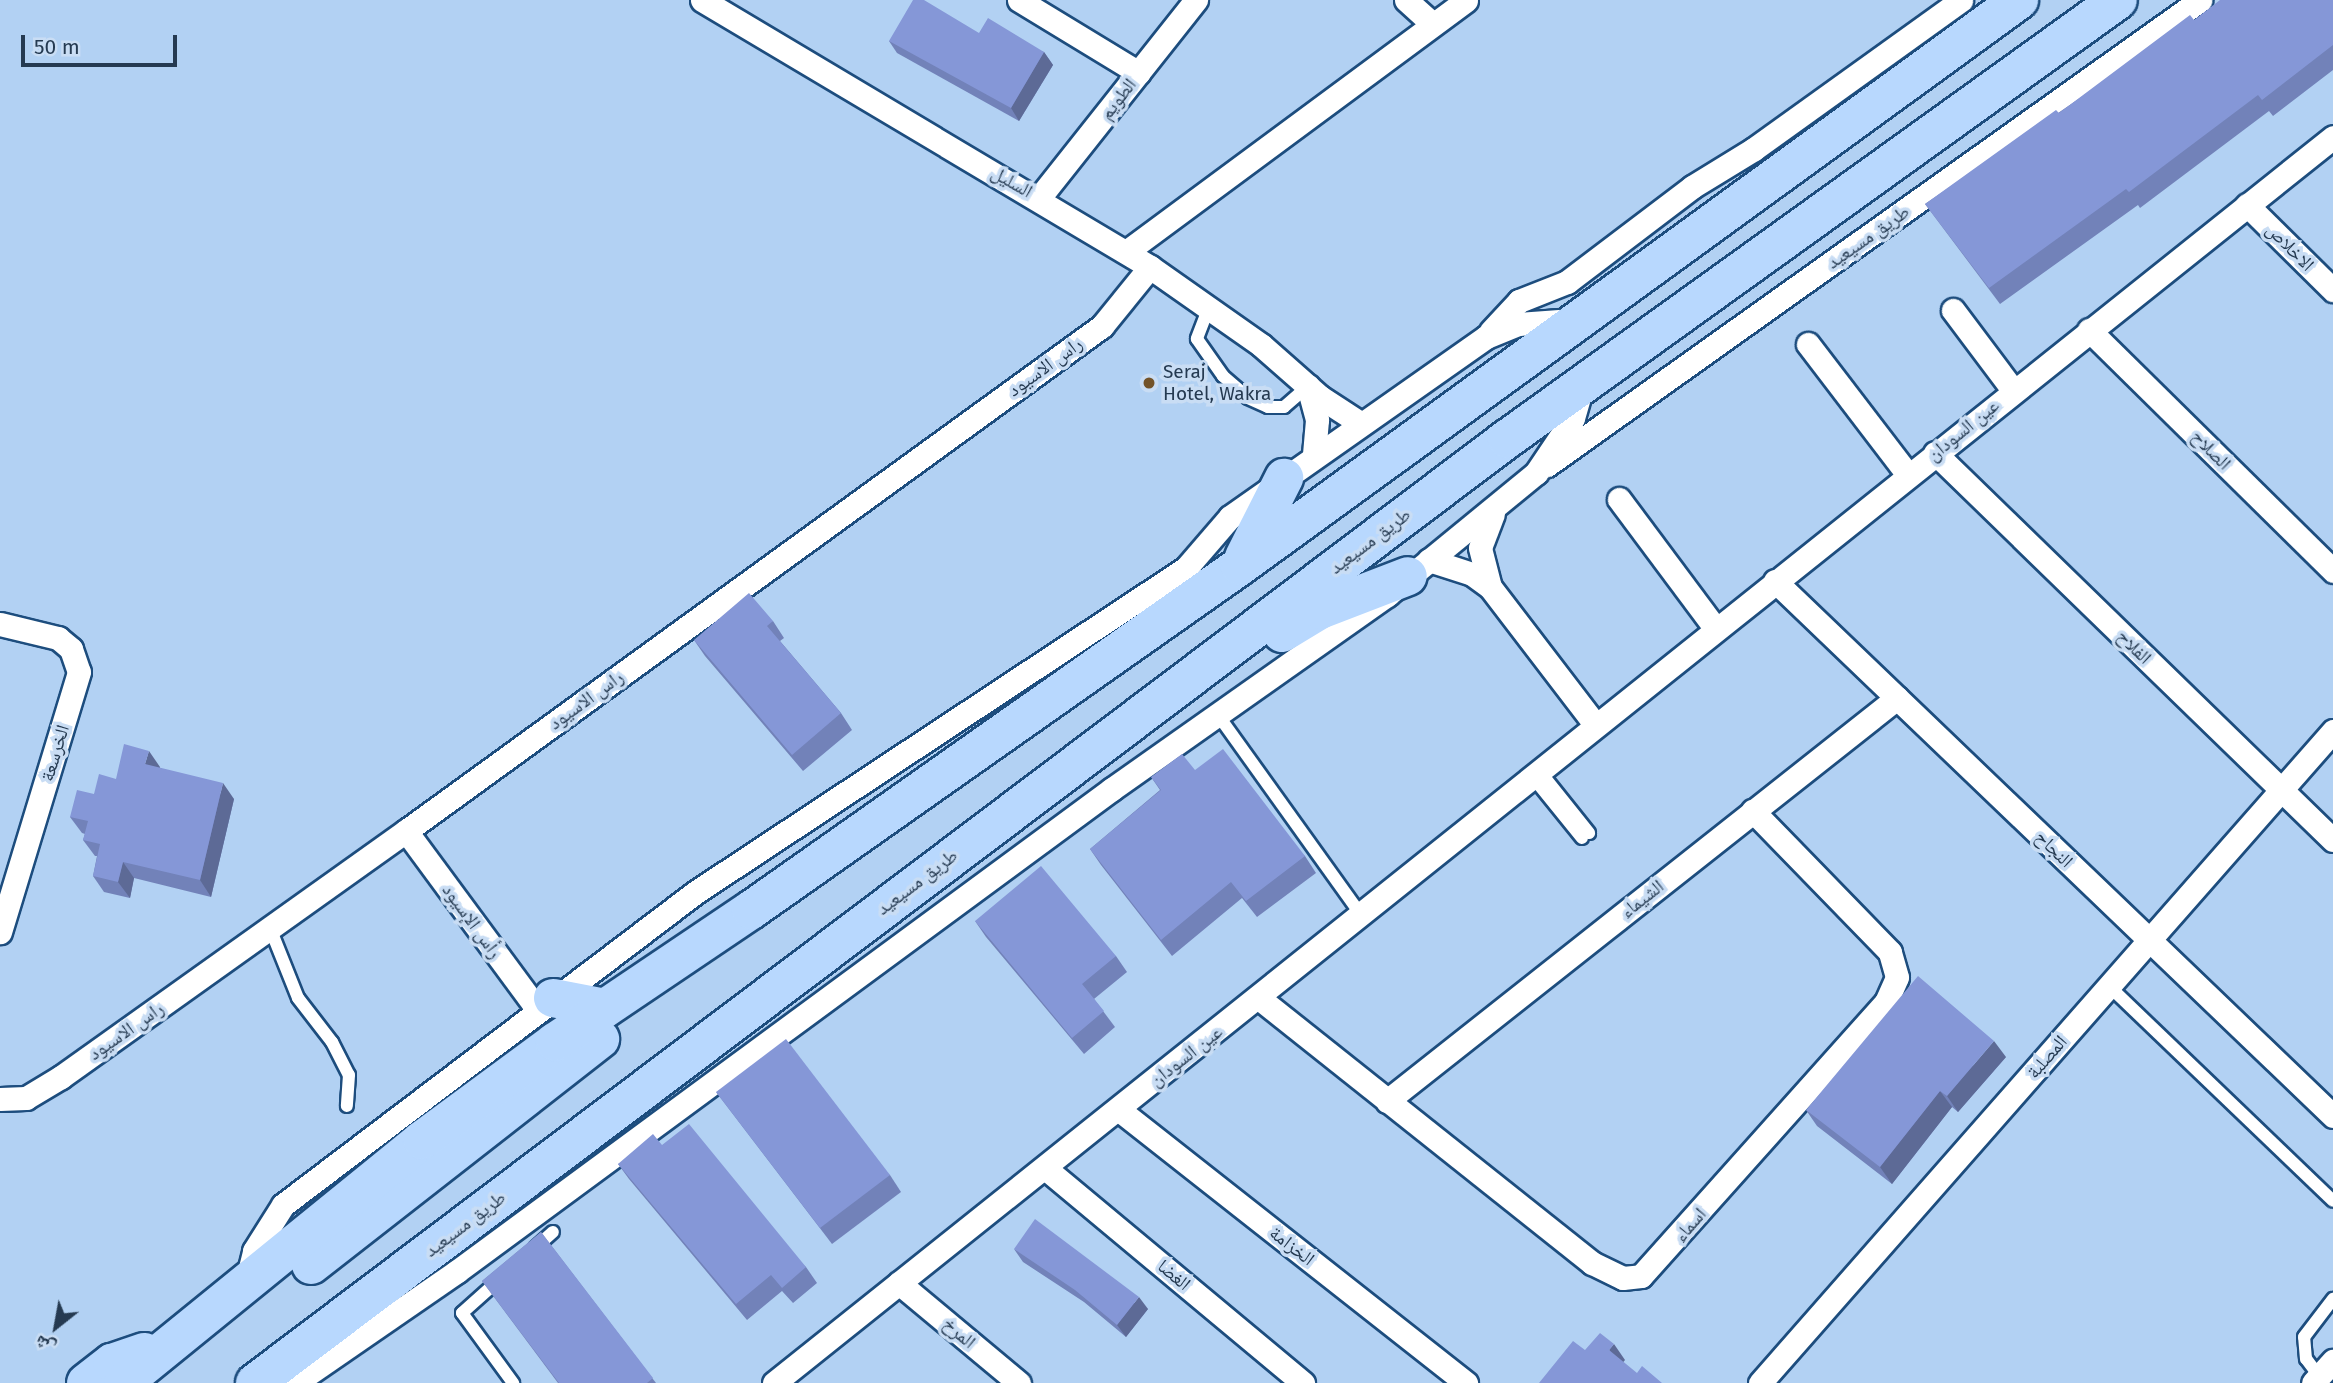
<!DOCTYPE html>
<meta charset="utf-8">
<style>
body{margin:0}
#map{position:relative;width:2333px;height:1383px;overflow:hidden;background:#b2d1f3;font-family:"Fira Sans","Noto Naskh Arabic",sans-serif}
div>[style]{position:absolute}
[style*='--x']{left:calc(var(--x)*1px);top:calc(var(--y)*1px);width:calc(var(--w)*1px);rotate:calc(var(--a)*1deg)}
.roads{filter:drop-shadow(2px 0 #1d4d7e) drop-shadow(-2px 0 #1d4d7e) drop-shadow(0 2px #1d4d7e) drop-shadow(0 -2px #1d4d7e)}
.service>*{height:12px;margin:-6px;padding:0 6px;transform-origin:6px;border-radius:6px;background:#fff}
.minor>*{height:23px;margin:-11.5px;padding:0 11.5px;transform-origin:11.5px;border-radius:11.5px;background:#fff}
.trunk>*{height:38px;margin:-19px;padding:0 19px;transform-origin:19px;border-radius:19px;background:#b8d8fe}
.wall>*{inset:0;background:#7282b9}
.shaded-wall>*{inset:0;background:#5d6a96}
.building>*{inset:0;background:#8597d7}
.dots>*{width:19px;height:19px;translate:-50% -50%;box-sizing:border-box;border:4px solid #c9ddf4;border-radius:50%}
span{translate:-50% -50%;white-space:nowrap;text-align:center;line-height:1.15;-webkit-text-stroke:7px #c9ddf4;paint-order:stroke}
.street-label{font-size:19px;color:#253a51}
.poi-label{font-size:19px;color:#253a51}
.left{translate:0 -50%;text-align:left}
.north{position:absolute;left:21px;top:1292px;width:70px;height:70px;-webkit-text-stroke:5px #c9ddf4;paint-order:stroke;rotate:211deg;font-size:19px;font-weight:700;line-height:28px;text-align:center;color:#253a51}
.north::after{content:'';display:block;margin:auto;width:24px;height:32px;background:#253a51;clip-path:polygon(50% 0,100% 100%,50% 72%,0 100%)}
.scale{position:absolute;left:21px;top:35px;width:156px;height:32px;box-sizing:border-box;border:4px solid #253a51;border-top:0;padding-left:9px;font-size:21px;line-height:24px;white-space:nowrap;color:#253a51;-webkit-text-stroke:5px #c9ddf4;paint-order:stroke}
</style>
<div id="map">
<div class="roads">
<div class="service">
<div style="--x:1209;--y:307;--w:34;--a:111"></div>
<div style="--x:1197;--y:339;--w:45;--a:54.9"></div>
<div style="--x:1223;--y:376;--w:33;--a:41"></div>
<div style="--x:1248;--y:398;--w:22;--a:24"></div>
<div style="--x:1268;--y:407;--w:16;--a:0"></div>
<div style="--x:1284;--y:407;--w:32;--a:-41"></div>
<div style="--x:1218;--y:715;--w:244;--a:54.4"></div>
<div style="--x:1538;--y:769;--w:82;--a:51.4"></div>
<div style="--x:1531;--y:775;--w:81;--a:51"></div>
<div style="--x:270;--y:928;--w:75;--a:68.2"></div>
<div style="--x:298;--y:998;--w:56;--a:52.3"></div>
<div style="--x:332;--y:1042;--w:37;--a:63"></div>
<div style="--x:349;--y:1075;--w:31;--a:94"></div>
<div style="--x:2109;--y:986;--w:310;--a:43.8"></div>
<div style="--x:535;--y:1248;--w:24;--a:-42"></div>
<div style="--x:500;--y:1279;--w:51;--a:138.2"></div>
<div style="--x:462;--y:1313;--w:87;--a:53.9"></div>
<div style="--x:2319;--y:1376;--w:21;--a:-127"></div>
<div style="--x:2306;--y:1359;--w:22;--a:-95"></div>
<div style="--x:2304;--y:1337;--w:48;--a:-52.7"></div>
</div>
<div class="minor">
<div style="--x:702;--y:0;--w:522;--a:30.79"></div>
<div style="--x:1150;--y:267;--w:136;--a:35.1"></div>
<div style="--x:1261;--y:345;--w:79;--a:41.4"></div>
<div style="--x:1320;--y:397;--w:48;--a:33"></div>
<div style="--x:1019;--y:0;--w:140;--a:31.3"></div>
<div style="--x:1406;--y:0;--w:36;--a:42"></div>
<div style="--x:1039;--y:198;--w:253;--a:-51.6"></div>
<div style="--x:2247;--y:205;--w:121;--a:44.7"></div>
<div style="--x:1126;--y:252;--w:423;--a:-36.5"></div>
<div style="--x:1953;--y:310;--w:99;--a:53.2"></div>
<div style="--x:2089;--y:330;--w:343;--a:44.6"></div>
<div style="--x:1491;--y:331;--w:41;--a:-47"></div>
<div style="--x:1519;--y:301;--w:52;--a:-21.6"></div>
<div style="--x:1567;--y:282;--w:157;--a:-37.2"></div>
<div style="--x:1692;--y:187;--w:73;--a:-31.5"></div>
<div style="--x:1754;--y:149;--w:255;--a:-35.7"></div>
<div style="--x:1808;--y:344;--w:165;--a:52.6"></div>
<div style="--x:1308;--y:386;--w:35;--a:75"></div>
<div style="--x:1317;--y:420;--w:35;--a:95"></div>
<div style="--x:1935;--y:453;--w:555;--a:44.2"></div>
<div style="--x:1547;--y:465;--w:802;--a:-35.45"></div>
<div style="--x:1619;--y:499;--w:161;--a:53.3"></div>
<div style="--x:1493;--y:514;--w:36;--a:111"></div>
<div style="--x:1480;--y:548;--w:40;--a:75.6"></div>
<div style="--x:1490;--y:587;--w:171;--a:52.6"></div>
<div style="--x:1429;--y:560;--w:45;--a:18"></div>
<div style="--x:1472;--y:574;--w:22;--a:36"></div>
<div style="--x:1775;--y:581;--w:773;--a:43.79"></div>
<div style="--x:0;--y:624;--w:60;--a:13.6"></div>
<div style="--x:58;--y:638;--w:17;--a:40"></div>
<div style="--x:71;--y:649;--w:24;--a:71"></div>
<div style="--x:79;--y:672;--w:272;--a:106.9"></div>
<div style="--x:406;--y:831;--w:222;--a:53.6"></div>
<div style="--x:1260;--y:999;--w:424;--a:38.5"></div>
<div style="--x:1592;--y:1263;--w:34;--a:26"></div>
<div style="--x:1623;--y:1278;--w:18;--a:-6"></div>
<div style="--x:1641;--y:1276;--w:368;--a:-48.2"></div>
<div style="--x:1886;--y:1002;--w:27;--a:-66"></div>
<div style="--x:1897;--y:977;--w:26;--a:-106"></div>
<div style="--x:1890;--y:952;--w:197;--a:-134.2"></div>
<div style="--x:0;--y:1099;--w:26;--a:-2"></div>
<div style="--x:26;--y:1098;--w:41;--a:-31"></div>
<div style="--x:61;--y:1077;--w:424;--a:-35.5"></div>
<div style="--x:406;--y:831;--w:860;--a:-35.96"></div>
<div style="--x:1102;--y:326;--w:76;--a:-50.9"></div>
<div style="--x:1387;--y:1101;--w:650;--a:-38.32"></div>
<div style="--x:1118;--y:1109;--w:443;--a:38.2"></div>
<div style="--x:1045;--y:1168;--w:336;--a:39.8"></div>
<div style="--x:247;--y:1280;--w:30;--a:-76"></div>
<div style="--x:254;--y:1251;--w:54;--a:-57.8"></div>
<div style="--x:283;--y:1205;--w:518;--a:-37.16"></div>
<div style="--x:696;--y:892;--w:587;--a:-33.47"></div>
<div style="--x:1186;--y:568;--w:67;--a:-49.2"></div>
<div style="--x:1230;--y:517;--w:313;--a:-35.1"></div>
<div style="--x:1486;--y:337;--w:35;--a:-22"></div>
<div style="--x:1518;--y:324;--w:55;--a:-4.2"></div>
<div style="--x:899;--y:1283;--w:156;--a:39.8"></div>
<div style="--x:295;--y:1383;--w:196;--a:-34.6"></div>
<div style="--x:456;--y:1272;--w:815;--a:-36.36"></div>
<div style="--x:1112;--y:789;--w:337;--a:-35.2"></div>
<div style="--x:1387;--y:595;--w:193;--a:-39.3"></div>
<div style="--x:1536;--y:473;--w:66;--a:-56.1"></div>
<div style="--x:1573;--y:418;--w:33;--a:-74"></div>
<div style="--x:774;--y:1383;--w:1996;--a:-38.63"></div>
<div style="--x:1760;--y:1383;--w:868;--a:-48.69"></div>
<div style="--x:2313;--y:1383;--w:30;--a:-48"></div>
</div>
<div class="trunk">
<div style="--x:1244;--y:557;--w:89;--a:-63.1"></div>
<div style="--x:1282;--y:633;--w:44;--a:-31.2"></div>
<div style="--x:1320;--y:610;--w:94;--a:-21.1"></div>
<div style="--x:553;--y:998;--w:53;--a:10.9"></div>
<div style="--x:311;--y:1265;--w:367;--a:-38"></div>
<div style="--x:86;--y:1383;--w:33;--a:-38"></div>
<div style="--x:112;--y:1363;--w:34;--a:-19"></div>
<div style="--x:123;--y:1383;--w:385;--a:-39.1"></div>
<div style="--x:422;--y:1140;--w:165;--a:-36.4"></div>
<div style="--x:555;--y:1042;--w:236;--a:-34"></div>
<div style="--x:751;--y:910;--w:598;--a:-35.13"></div>
<div style="--x:1240;--y:566;--w:963;--a:-36"></div>
<div style="--x:255;--y:1383;--w:1568;--a:-37.02"></div>
<div style="--x:1507;--y:439;--w:752;--a:-35.7"></div>
</div>
</div>
<div class="wall">
<div style="clip-path:polygon(2333px 0,2333px 70px,2273px 116px,2269px 111px,2140px 208px,2138px 205px,2000px 304px,1925px 204px,2194px 20px)"></div>
<div style="clip-path:polygon(979px 33px,1044px 52px,1053px 65px,1019px 121px,897px 53px,889px 41px)"></div>
<div style="clip-path:polygon(773px 621px,784px 638px,780px 641px,841px 713px,852px 730px,803px 771px,705px 656px,694px 640px)"></div>
<div style="clip-path:polygon(160px 767px,160px 768px,234px 799px,211px 897px,134px 878px,130px 898px,104px 892px,93px 876px,97px 856px,95px 856px,83px 840px,85px 834px,82px 833px,70px 817px,94px 794px,116px 779px)"></div>
<div style="clip-path:polygon(1195px 770px,1305px 856px,1316px 873px,1257px 917px,1242px 898px,1172px 956px,1101px 865px,1090px 849px,1160px 790px,1151px 777px)"></div>
<div style="clip-path:polygon(975px 921px,1116px 956px,1127px 972px,1094px 999px,1115px 1027px,1084px 1054px,986px 937px)"></div>
<div style="clip-path:polygon(2006px 1057px,1958px 1112px,1952px 1107px,1892px 1184px,1817px 1126px,1806px 1110px)"></div>
<div style="clip-path:polygon(716px 1092px,890px 1175px,901px 1192px,832px 1244px)"></div>
<div style="clip-path:polygon(662px 1145px,806px 1267px,817px 1283px,793px 1303px,782px 1291px,747px 1320px,629px 1179px,618px 1164px)"></div>
<div style="clip-path:polygon(541px 1232px,656px 1383px,558px 1383px,482px 1281px)"></div>
<div style="clip-path:polygon(1014px 1249px,1148px 1309px,1126px 1337px,1084px 1302px,1023px 1262px)"></div>
</div>
<div class="shaded-wall">
<div style="clip-path:polygon(1044px 52px,1053px 65px,1019px 121px,1011px 108px)"></div>
<div style="clip-path:polygon(149px 751px,160px 767px,157px 780px,145px 764px)"></div>
<div style="clip-path:polygon(223px 783px,234px 799px,211px 897px,200px 880px)"></div>
<div style="clip-path:polygon(123px 862px,134px 878px,130px 898px,118px 882px)"></div>
<div style="clip-path:polygon(1994px 1041px,2006px 1057px,1958px 1112px,1947px 1096px)"></div>
<div style="clip-path:polygon(1940px 1091px,1952px 1107px,1892px 1184px,1880px 1167px)"></div>
<div style="clip-path:polygon(1139px 1297px,1148px 1309px,1126px 1337px,1117px 1325px)"></div>
<div style="clip-path:polygon(1614px 1344px,1625px 1360px,1620px 1366px,1609px 1350px)"></div>
</div>
<div class="building">
<div style="clip-path:polygon(913px 0,924px 0,979px 33px,988px 18px,1044px 52px,1011px 108px,889px 41px)"></div>
<div style="clip-path:polygon(2220px 0,2333px 0,2333px 45px,2262px 100px,2258px 95px,2129px 192px,2126px 189px,1989px 288px,1925px 204px,2056px 110px,2059px 113px,2190px 15px,2194px 20px)"></div>
<div style="clip-path:polygon(749px 593px,773px 621px,767px 626px,841px 713px,792px 755px,694px 640px)"></div>
<div style="clip-path:polygon(124px 744px,149px 751px,145px 764px,223px 783px,200px 880px,123px 862px,118px 882px,93px 876px,100px 844px,83px 840px,88px 821px,70px 817px,77px 790px,94px 794px,99px 774px,116px 779px)"></div>
<div style="clip-path:polygon(1223px 749px,1305px 856px,1246px 901px,1231px 882px,1161px 940px,1090px 849px,1161px 790px,1151px 777px,1182px 754px,1195px 770px)"></div>
<div style="clip-path:polygon(1041px 866px,1116px 956px,1082px 984px,1104px 1011px,1072px 1038px,975px 921px)"></div>
<div style="clip-path:polygon(1918px 976px,1994px 1041px,1947px 1096px,1940px 1091px,1880px 1167px,1806px 1110px)"></div>
<div style="clip-path:polygon(786px 1039px,890px 1175px,820px 1228px,716px 1092px)"></div>
<div style="clip-path:polygon(689px 1124px,806px 1267px,782px 1288px,771px 1275px,736px 1304px,618px 1164px,653px 1134px,662px 1145px)"></div>
<div style="clip-path:polygon(1035px 1219px,1139px 1297px,1117px 1325px,1075px 1290px,1014px 1249px)"></div>
<div style="clip-path:polygon(541px 1232px,653px 1378px,647px 1383px,559px 1383px,482px 1281px)"></div>
<div style="clip-path:polygon(1600px 1333px,1614px 1344px,1609px 1350px,1637px 1373px,1642px 1366px,1662px 1383px,1539px 1383px,1573px 1341px,1585px 1350px)"></div>
</div>
<div class="dots">
<div style="left:1149px;top:383px;background:#735329"></div>
</div>
<div class="street-label">
<span style="left:1118px;top:99px;rotate:-52deg">الطويم</span>
<span style="left:1012px;top:182px;rotate:30deg">السليل</span>
<span style="left:1868px;top:237px;rotate:-35deg">طريق مسيعيد</span>
<span style="left:2290px;top:247px;rotate:45deg">الاخلاص</span>
<span style="left:1045px;top:367px;rotate:-36deg">راس الاسيود</span>
<span style="left:1963px;top:430px;rotate:-39deg">عين السودان</span>
<span style="left:2211px;top:450px;rotate:45deg">الصلاح</span>
<span style="left:1370px;top:541px;rotate:-37deg">طريق مسيعيد</span>
<span style="left:2134px;top:647px;rotate:44deg">الفلاح</span>
<span style="left:586px;top:700px;rotate:-36deg">راس الاسيود</span>
<span style="left:55px;top:753px;rotate:-73deg">الخرسعة</span>
<span style="left:2054px;top:849px;rotate:44deg">النجاح</span>
<span style="left:917px;top:882px;rotate:-37deg">طريق مسيعيد</span>
<span style="left:1642px;top:899px;rotate:-38deg">الشيماء</span>
<span style="left:472px;top:921px;rotate:54deg">رأس الإسيود</span>
<span style="left:126px;top:1031px;rotate:-35deg">راس الاسيود</span>
<span style="left:1186px;top:1056px;rotate:-38deg">عين السودان</span>
<span style="left:2047px;top:1057px;rotate:-49deg">المصلبة</span>
<span style="left:465px;top:1224px;rotate:-37deg">طريق مسيعيد</span>
<span style="left:1690px;top:1225px;rotate:-49deg">اسماء</span>
<span style="left:1292px;top:1246px;rotate:38deg">الخزامة</span>
<span style="left:1174px;top:1275px;rotate:40deg">الغضا</span>
<span style="left:959px;top:1333px;rotate:40deg">المرخ</span>
</div>
<div class="poi-label">
<span class="left" style="left:1163px;top:383px">Seraj<br>Hotel, Wakra</span>
</div>
<div class="north">ش</div>
<div class="scale">50 m</div>
</div>
